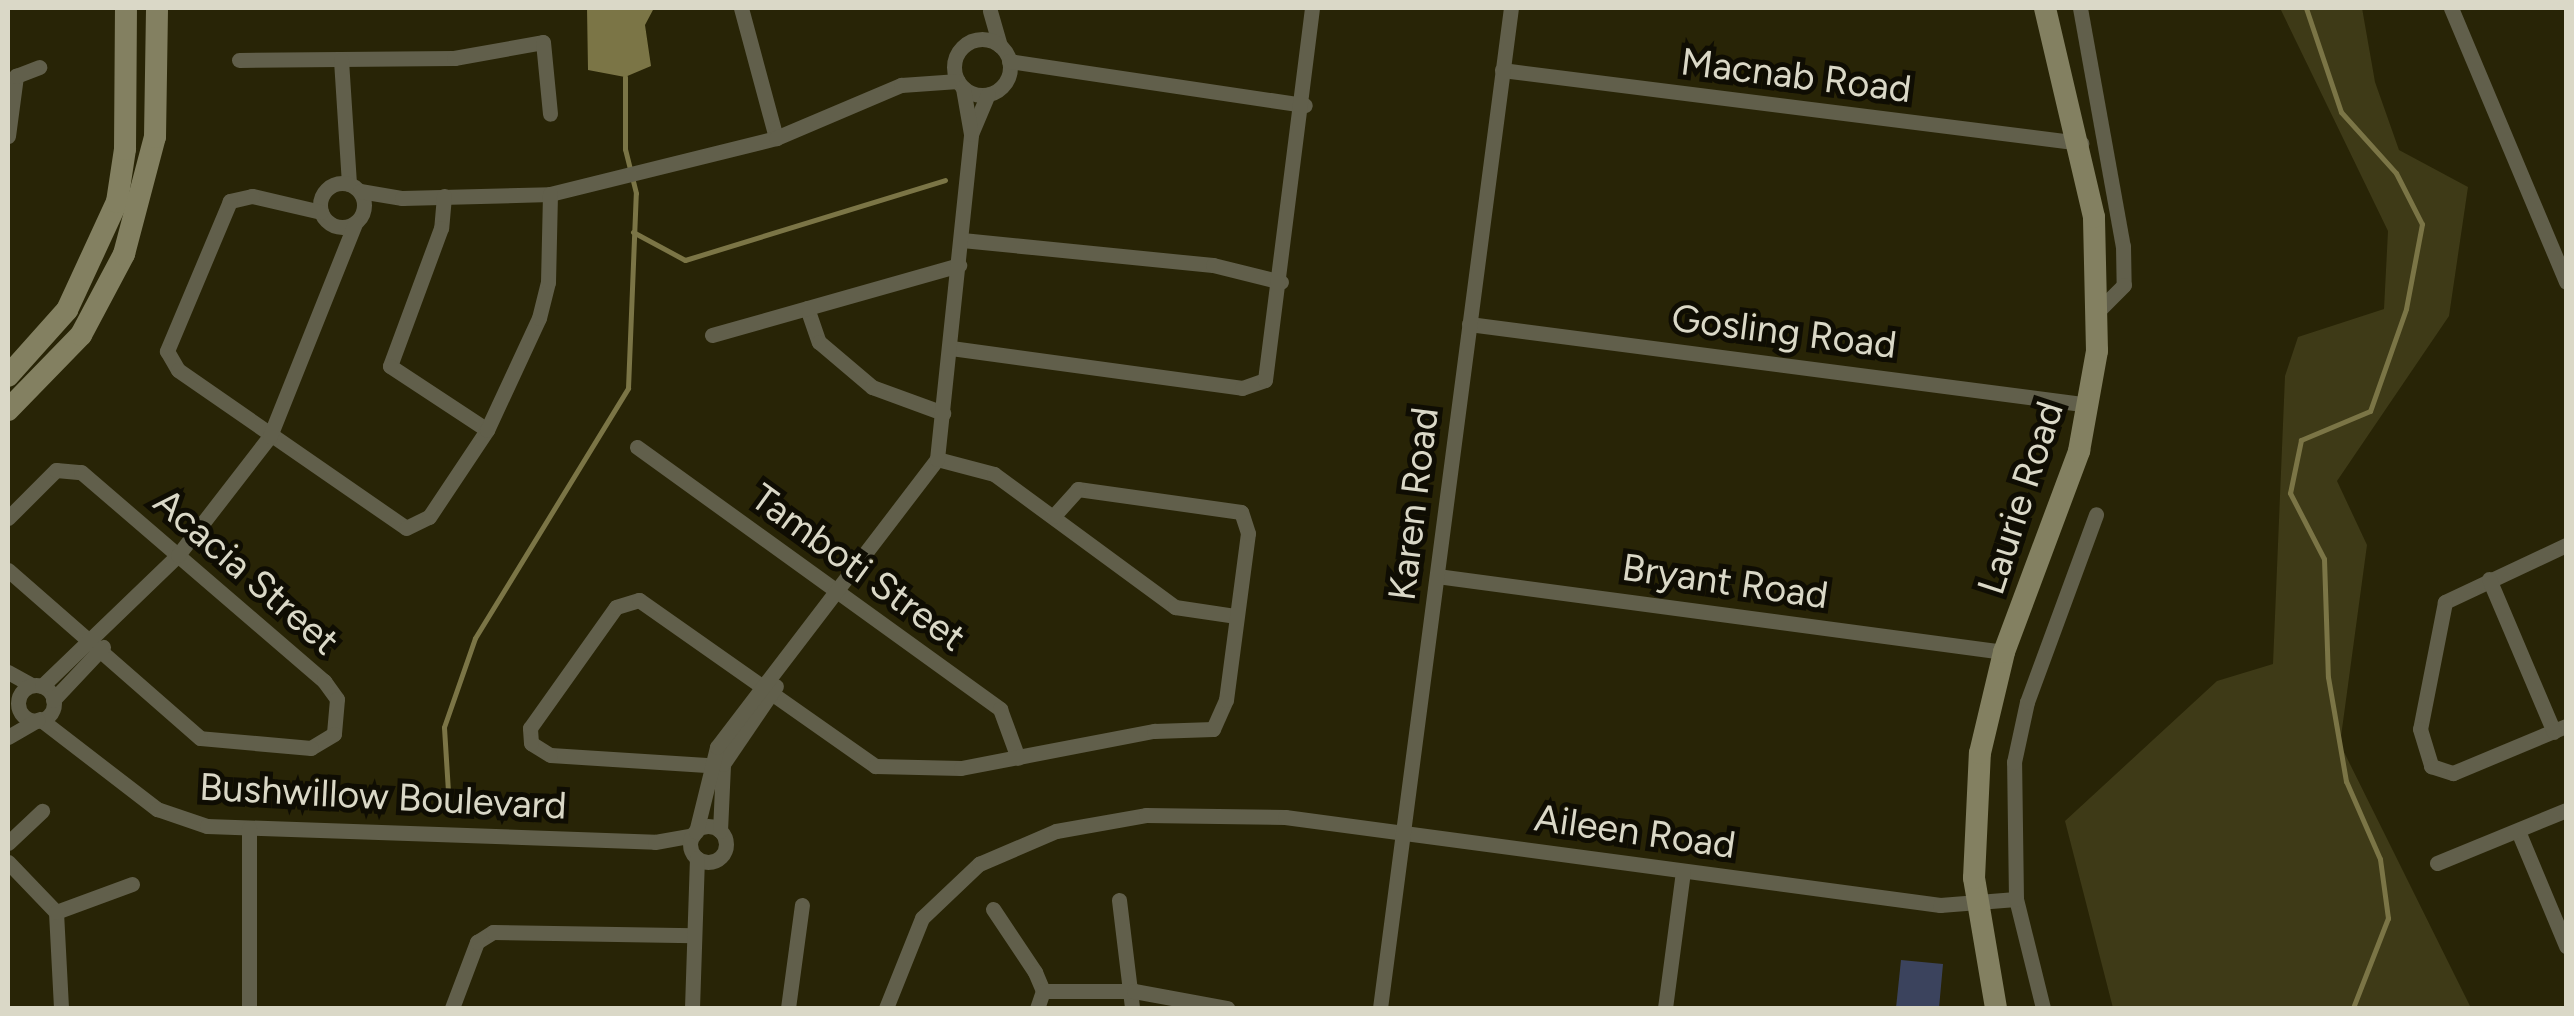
<!DOCTYPE html>
<style>
body{margin:0}
#map{position:relative;width:2574px;height:1016px;overflow:hidden;background:#282406;font-family:Figtree,sans-serif}
div>[style]{position:absolute}
[style*='--x']{left:calc(var(--x)*1px);top:calc(var(--y)*1px);width:calc(var(--w)*1px);rotate:calc(var(--a)*1deg)}
.green>*{inset:0;background:#3e3a17}
.water>*{inset:0;background:#7b7546}
.stream>*{height:5px;margin:-2.5px;padding:0 2.5px;transform-origin:2.5px;border-radius:2.5px;background:#7b7546}
.building>*{inset:0;background:#3b435d}
.street>*{height:15px;margin:-7.5px;padding:0 7.5px;transform-origin:7.5px;border-radius:7.5px;background:#615f4b}
.street>.ring{margin:-7.5px;padding:0;box-sizing:content-box;background:none;border:15px solid #615f4b;border-radius:50%}
.secondary>*{height:22px;margin:-11px;padding:0 11px;transform-origin:11px;border-radius:11px;background:#838061}
span{translate:-50% -50%;white-space:nowrap;text-align:center;line-height:1.15;-webkit-text-stroke:10px #0f0d03;paint-order:stroke}
.street-label{font-size:38px;color:#dad8c7}
.frame{position:absolute;inset:0;border:10px solid #dad8c7;pointer-events:none}
</style>
<div id="map">
<div class="green">
<div style="clip-path:polygon(2280px 8px,2362px 8px,2375px 82px,2399px 150px,2468px 187px,2449px 316px,2337px 481px,2367px 545px,2340px 744px,2471px 1008px,2113px 1008px,2065px 821px,2217px 681px,2273px 664px,2285px 376px,2298px 337px,2384px 309px,2388px 231px)"></div>
</div>
<div class="water">
<div style="clip-path:polygon(654px 8px,645px 25px,651px 66px,625px 77px,588px 70px,587px 8px)"></div>
</div>
<div class="stream">
<div style="--x:2306;--y:8;--w:110;--a:71.4"></div>
<div style="--x:2341;--y:112;--w:82;--a:48"></div>
<div style="--x:2396;--y:173;--w:57;--a:63"></div>
<div style="--x:2422;--y:224;--w:86;--a:100.7"></div>
<div style="--x:2406;--y:309;--w:108;--a:109.4"></div>
<div style="--x:2370;--y:411;--w:75;--a:157.2"></div>
<div style="--x:2301;--y:440;--w:54;--a:101.7"></div>
<div style="--x:2290;--y:493;--w:74;--a:62.7"></div>
<div style="--x:2324;--y:559;--w:118;--a:88.1"></div>
<div style="--x:2328;--y:677;--w:106;--a:80.2"></div>
<div style="--x:2346;--y:781;--w:85;--a:66.4"></div>
<div style="--x:2380;--y:859;--w:60;--a:82.3"></div>
<div style="--x:2388;--y:918;--w:97;--a:111.3"></div>
<div style="--x:633;--y:232;--w:59;--a:28.3"></div>
<div style="--x:685;--y:260;--w:272;--a:-17.1"></div>
<div style="--x:449;--y:807;--w:80;--a:-93.6"></div>
<div style="--x:444;--y:727;--w:94;--a:-70.8"></div>
<div style="--x:475;--y:638;--w:293;--a:-58.5"></div>
<div style="--x:628;--y:388;--w:195;--a:-87.7"></div>
<div style="--x:636;--y:193;--w:45;--a:-104"></div>
<div style="--x:625;--y:149;--w:72;--a:-90"></div>
</div>
<div class="building">
<div style="clip-path:polygon(1901px 960px,1943px 964px,1939px 1008px,1896px 1008px)"></div>
</div>
<div class="street">
<div style="--x:741;--y:8;--w:135;--a:74.9"></div>
<div style="--x:2080;--y:8;--w:242;--a:79.8"></div>
<div style="--x:2123;--y:246;--w:39;--a:89"></div>
<div style="--x:2124;--y:285;--w:37;--a:135"></div>
<div style="--x:2451;--y:8;--w:297;--a:67.2"></div>
<div style="--x:990;--y:11;--w:36;--a:74"></div>
<div class="ring" style="left:954px;top:39px;width:41px;height:41px"></div>
<div style="--x:239;--y:60;--w:215;--a:-0.5"></div>
<div style="--x:454;--y:58;--w:90;--a:-10.2"></div>
<div style="--x:543;--y:42;--w:72;--a:84.4"></div>
<div style="--x:341;--y:60;--w:124;--a:86.3"></div>
<div style="--x:1009;--y:61;--w:299;--a:8.5"></div>
<div style="--x:1502;--y:70;--w:584;--a:7.19"></div>
<div style="--x:971;--y:134;--w:43;--a:-67"></div>
<div style="--x:8;--y:136;--w:61;--a:-82.4"></div>
<div style="--x:16;--y:76;--w:25;--a:-21"></div>
<div class="ring" style="left:320px;top:183px;width:29px;height:29px"></div>
<div style="--x:360;--y:191;--w:43;--a:9.5"></div>
<div style="--x:402;--y:198;--w:148;--a:-1.5"></div>
<div style="--x:550;--y:194;--w:233;--a:-13.9"></div>
<div style="--x:776;--y:138;--w:136;--a:-23"></div>
<div style="--x:901;--y:85;--w:57;--a:-4"></div>
<div style="--x:444;--y:196;--w:32;--a:95"></div>
<div style="--x:441;--y:228;--w:147;--a:110.3"></div>
<div style="--x:390;--y:366;--w:116;--a:33.4"></div>
<div style="--x:321;--y:212;--w:71;--a:-166.9"></div>
<div style="--x:252;--y:196;--w:23;--a:167"></div>
<div style="--x:230;--y:201;--w:163;--a:112.8"></div>
<div style="--x:167;--y:351;--w:22;--a:60"></div>
<div style="--x:178;--y:370;--w:277;--a:34.7"></div>
<div style="--x:406;--y:528;--w:25;--a:-26"></div>
<div style="--x:429;--y:517;--w:105;--a:-56.3"></div>
<div style="--x:487;--y:430;--w:123;--a:-65.1"></div>
<div style="--x:539;--y:318;--w:37;--a:-76"></div>
<div style="--x:548;--y:282;--w:88;--a:-88.7"></div>
<div style="--x:962;--y:240;--w:252;--a:5.7"></div>
<div style="--x:1213;--y:265;--w:70;--a:14"></div>
<div style="--x:807;--y:308;--w:36;--a:71"></div>
<div style="--x:819;--y:342;--w:70;--a:40.3"></div>
<div style="--x:872;--y:387;--w:76;--a:20.1"></div>
<div style="--x:1469;--y:324;--w:626;--a:7.43"></div>
<div style="--x:712;--y:335;--w:257;--a:-15.8"></div>
<div style="--x:951;--y:348;--w:294;--a:7.8"></div>
<div style="--x:1242;--y:388;--w:24;--a:-19"></div>
<div style="--x:1265;--y:380;--w:375;--a:-82.8"></div>
<div style="--x:637;--y:447;--w:448;--a:35.8"></div>
<div style="--x:1000;--y:709;--w:52;--a:69.8"></div>
<div style="--x:937;--y:459;--w:59;--a:14.7"></div>
<div style="--x:994;--y:474;--w:225;--a:36.3"></div>
<div style="--x:1175;--y:607;--w:62;--a:8.4"></div>
<div style="--x:8;--y:518;--w:68;--a:-45"></div>
<div style="--x:56;--y:470;--w:25;--a:5"></div>
<div style="--x:81;--y:472;--w:321;--a:40.7"></div>
<div style="--x:324;--y:681;--w:22;--a:54"></div>
<div style="--x:337;--y:699;--w:35;--a:95"></div>
<div style="--x:334;--y:734;--w:27;--a:149"></div>
<div style="--x:311;--y:748;--w:111;--a:-174.9"></div>
<div style="--x:200;--y:738;--w:255;--a:-138.8"></div>
<div style="--x:2566;--y:545;--w:134;--a:154.8"></div>
<div style="--x:2445;--y:602;--w:129;--a:101.1"></div>
<div style="--x:2420;--y:729;--w:39;--a:73"></div>
<div style="--x:2431;--y:766;--w:23;--a:18"></div>
<div style="--x:2453;--y:773;--w:122;--a:-22.6"></div>
<div style="--x:1437;--y:576;--w:572;--a:7.63"></div>
<div style="--x:2489;--y:579;--w:166;--a:67"></div>
<div style="--x:8;--y:672;--w:26;--a:29"></div>
<div class="ring" style="left:18px;top:685px;width:21px;height:21px"></div>
<div style="--x:42;--y:686;--w:189;--a:-43.9"></div>
<div style="--x:178;--y:555;--w:150;--a:-52.3"></div>
<div style="--x:270;--y:436;--w:229;--a:-68.2"></div>
<div style="--x:53;--y:700;--w:73;--a:-46.7"></div>
<div style="--x:40;--y:719;--w:148;--a:37.6"></div>
<div style="--x:157;--y:809;--w:53;--a:18.8"></div>
<div style="--x:207;--y:826;--w:448;--a:2"></div>
<div style="--x:655;--y:842;--w:39;--a:-10"></div>
<div style="--x:8;--y:737;--w:34;--a:-30"></div>
<div style="--x:722;--y:766;--w:172;--a:-176.3"></div>
<div style="--x:550;--y:755;--w:22;--a:-148"></div>
<div style="--x:531;--y:743;--w:15;--a:-94"></div>
<div style="--x:530;--y:728;--w:148;--a:-54.6"></div>
<div style="--x:616;--y:607;--w:24;--a:-17"></div>
<div style="--x:639;--y:600;--w:289;--a:35.1"></div>
<div style="--x:875;--y:766;--w:86;--a:1.3"></div>
<div style="--x:961;--y:768;--w:197;--a:-10.9"></div>
<div style="--x:1154;--y:731;--w:59;--a:-1.9"></div>
<div style="--x:1213;--y:729;--w:32;--a:-66"></div>
<div style="--x:1226;--y:700;--w:168;--a:-82.5"></div>
<div style="--x:1248;--y:533;--w:22;--a:-108"></div>
<div style="--x:1241;--y:512;--w:165;--a:-172"></div>
<div style="--x:1078;--y:489;--w:36;--a:132"></div>
<div class="ring" style="left:690px;top:826px;width:21px;height:21px"></div>
<div style="--x:249;--y:828;--w:180;--a:90"></div>
<div style="--x:720;--y:831;--w:67;--a:-87.4"></div>
<div style="--x:723;--y:764;--w:94;--a:-55.8"></div>
<div style="--x:2518;--y:831;--w:125;--a:67.3"></div>
<div style="--x:696;--y:832;--w:88;--a:-76.1"></div>
<div style="--x:717;--y:747;--w:362;--a:-52.6"></div>
<div style="--x:937;--y:459;--w:327;--a:-84"></div>
<div style="--x:971;--y:134;--w:47;--a:-99.9"></div>
<div style="--x:8;--y:843;--w:47;--a:-43.3"></div>
<div style="--x:8;--y:862;--w:69;--a:46.2"></div>
<div style="--x:56;--y:912;--w:96;--a:87"></div>
<div style="--x:2437;--y:863;--w:139;--a:-22.3"></div>
<div style="--x:1119;--y:900;--w:109;--a:83.1"></div>
<div style="--x:993;--y:909;--w:76;--a:56.3"></div>
<div style="--x:1035;--y:972;--w:21;--a:67"></div>
<div style="--x:1043;--y:991;--w:18;--a:109"></div>
<div style="--x:56;--y:912;--w:81;--a:-20.2"></div>
<div style="--x:1043;--y:991;--w:91;--a:0"></div>
<div style="--x:1134;--y:991;--w:95;--a:10.4"></div>
<div style="--x:452;--y:1008;--w:71;--a:-69.3"></div>
<div style="--x:477;--y:942;--w:19;--a:-32"></div>
<div style="--x:493;--y:932;--w:201;--a:0.9"></div>
<div style="--x:692;--y:1008;--w:150;--a:-88.1"></div>
<div style="--x:788;--y:1008;--w:104;--a:-82.3"></div>
<div style="--x:886;--y:1008;--w:97;--a:-68.2"></div>
<div style="--x:922;--y:918;--w:79;--a:-43.5"></div>
<div style="--x:979;--y:864;--w:84;--a:-23.2"></div>
<div style="--x:1056;--y:831;--w:91;--a:-10.1"></div>
<div style="--x:1146;--y:815;--w:139;--a:0.8"></div>
<div style="--x:1285;--y:817;--w:661;--a:7.65"></div>
<div style="--x:1940;--y:905;--w:76;--a:-4.5"></div>
<div style="--x:1380;--y:1008;--w:1009;--a:-82.54"></div>
<div style="--x:1665;--y:1008;--w:138;--a:-82.5"></div>
<div style="--x:2043;--y:1008;--w:112;--a:-103.9"></div>
<div style="--x:2016;--y:899;--w:137;--a:-90.8"></div>
<div style="--x:2014;--y:762;--w:61;--a:-77.8"></div>
<div style="--x:2027;--y:702;--w:200;--a:-69.8"></div>
</div>
<div class="secondary">
<div style="--x:8;--y:376;--w:89;--a:-48.2"></div>
<div style="--x:67;--y:310;--w:119;--a:-65.2"></div>
<div style="--x:117;--y:202;--w:54;--a:-81.4"></div>
<div style="--x:125;--y:149;--w:141;--a:-89.6"></div>
<div style="--x:8;--y:410;--w:105;--a:-45.8"></div>
<div style="--x:81;--y:335;--w:92;--a:-62"></div>
<div style="--x:124;--y:254;--w:121;--a:-75.2"></div>
<div style="--x:155;--y:137;--w:129;--a:-89.1"></div>
<div style="--x:1996;--y:1008;--w:132;--a:-99.6"></div>
<div style="--x:1974;--y:878;--w:125;--a:-87.3"></div>
<div style="--x:1980;--y:753;--w:104;--a:-76.6"></div>
<div style="--x:2004;--y:652;--w:215;--a:-69.5"></div>
<div style="--x:2079;--y:451;--w:102;--a:-79.8"></div>
<div style="--x:2097;--y:351;--w:134;--a:-91.3"></div>
<div style="--x:2094;--y:217;--w:215;--a:-103.2"></div>
</div>
<div class="street-label">
<span style="left:1796px;top:76px;rotate:7deg">Macnab Road</span>
<span style="left:1784px;top:332px;rotate:7deg">Gosling Road</span>
<span style="left:2021px;top:498px;rotate:-72deg">Laurie Road</span>
<span style="left:1414px;top:504px;rotate:-83deg">Karen Road</span>
<span style="left:858px;top:568px;rotate:36deg">Tamboti Street</span>
<span style="left:246px;top:572px;rotate:41deg">Acacia Street</span>
<span style="left:1725px;top:582px;rotate:8deg">Bryant Road</span>
<span style="left:383px;top:797px;rotate:3deg">Bushwillow Boulevard</span>
<span style="left:1635px;top:832px;rotate:8deg">Aileen Road</span>
</div>
<div class="frame"></div>
</div>
